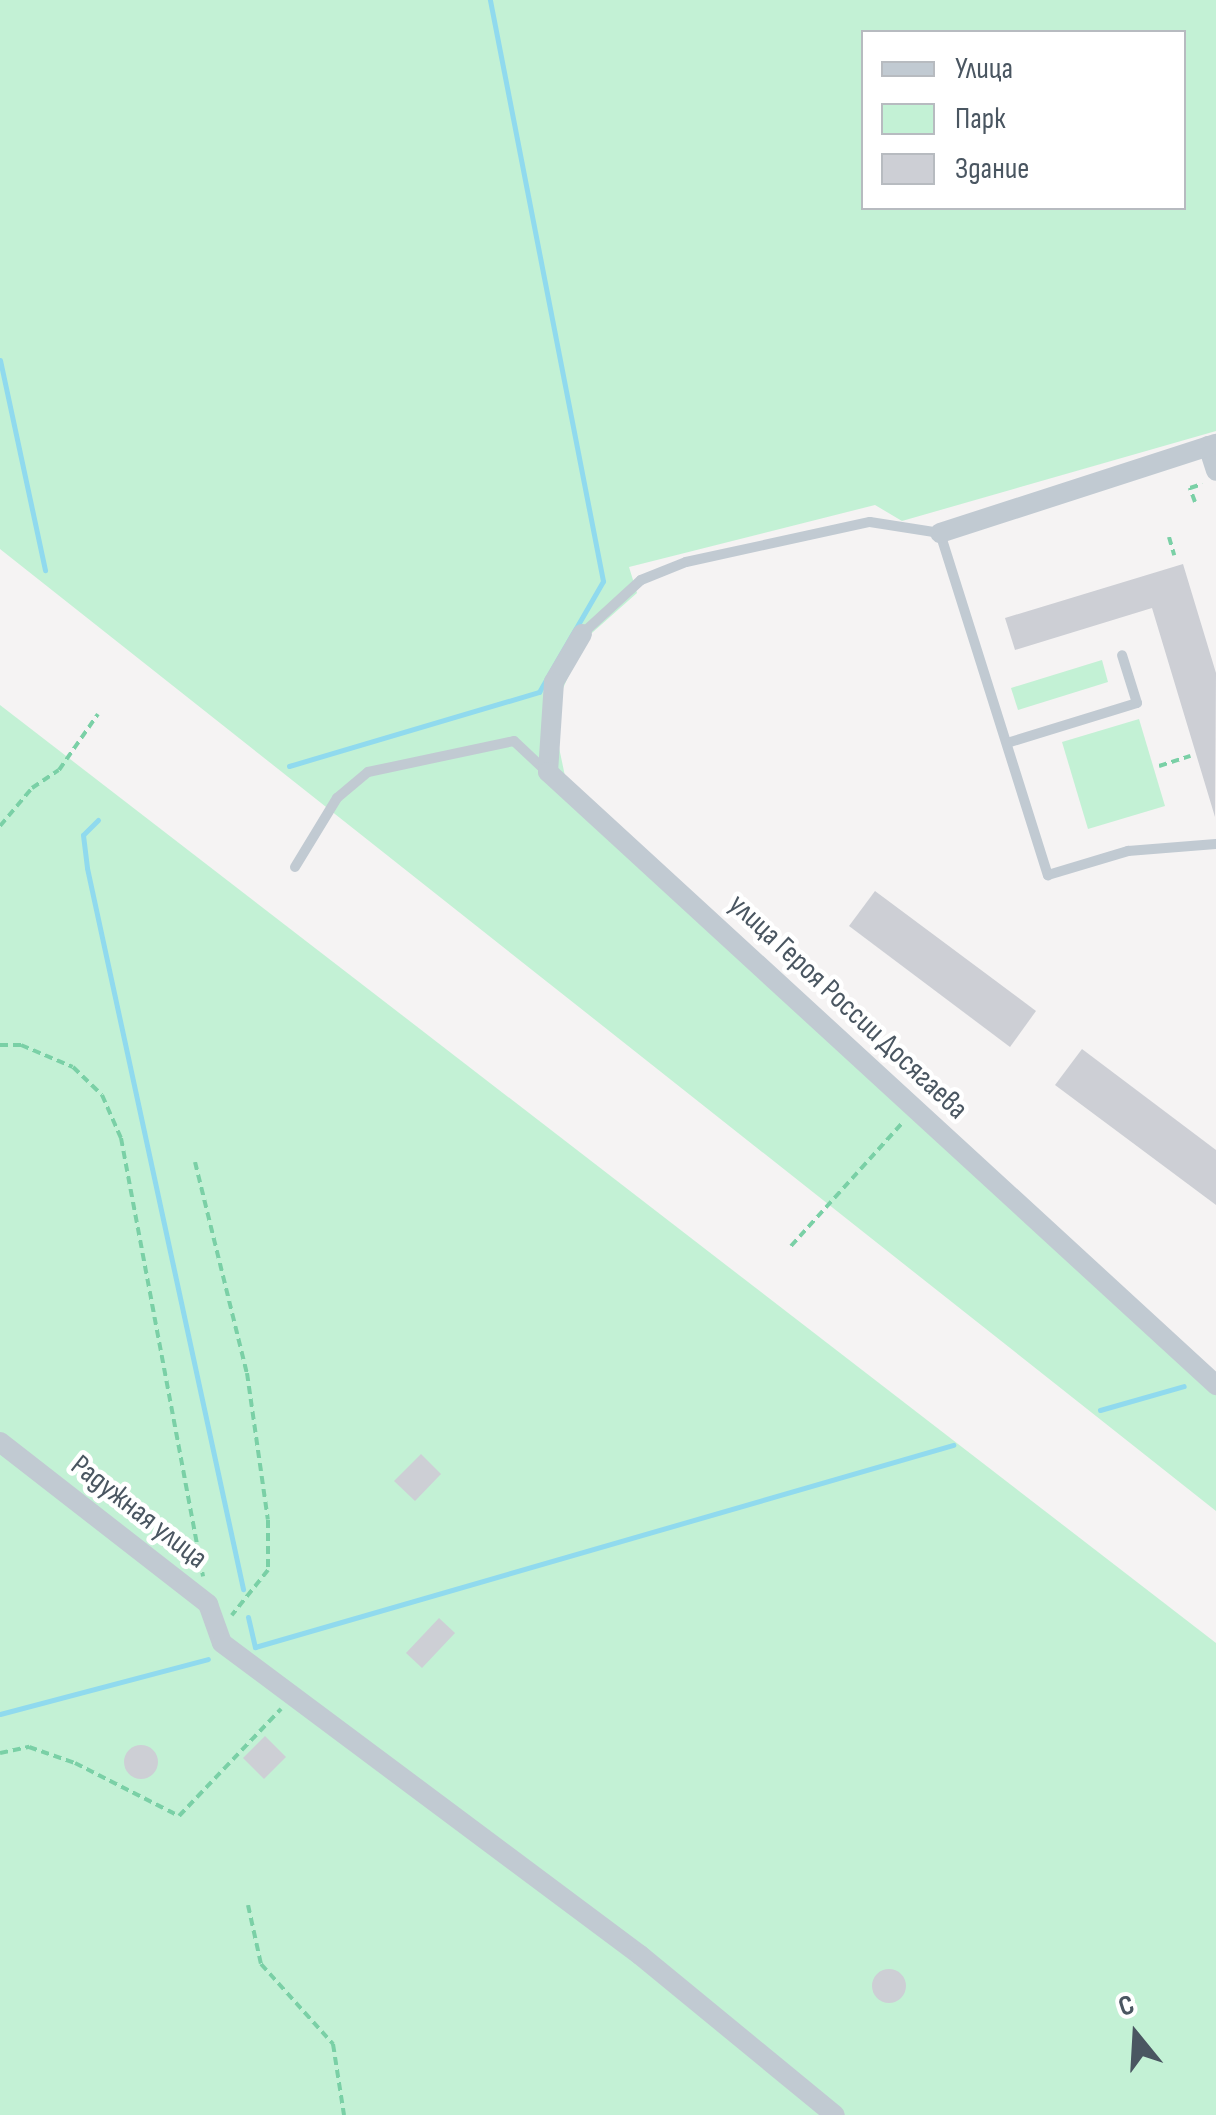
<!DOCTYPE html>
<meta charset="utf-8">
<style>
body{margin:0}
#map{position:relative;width:1216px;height:2115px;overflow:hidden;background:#f5f3f3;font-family:"Sofia Sans Condensed",sans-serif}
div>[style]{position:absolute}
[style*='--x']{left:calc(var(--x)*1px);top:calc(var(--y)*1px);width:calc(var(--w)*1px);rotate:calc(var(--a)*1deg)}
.green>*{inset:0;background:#c3f1d5}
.stream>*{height:5px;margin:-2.5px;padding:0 2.5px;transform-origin:2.5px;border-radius:2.5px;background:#90daee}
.building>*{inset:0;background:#cdcfd5}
.round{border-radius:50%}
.path>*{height:4px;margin-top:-2px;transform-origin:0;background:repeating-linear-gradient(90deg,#7ad0a6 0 8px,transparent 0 13px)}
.service>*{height:10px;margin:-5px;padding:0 5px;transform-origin:5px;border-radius:5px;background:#c1cad2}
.minor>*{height:20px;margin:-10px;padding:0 10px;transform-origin:10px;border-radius:10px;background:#c1cad2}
span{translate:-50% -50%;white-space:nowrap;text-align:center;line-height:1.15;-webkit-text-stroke:9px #fff;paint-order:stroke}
.street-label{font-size:30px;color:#4a5661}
.legend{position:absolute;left:861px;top:30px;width:325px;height:180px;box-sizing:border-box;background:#fff;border:2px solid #b7bbc0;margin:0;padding:12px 18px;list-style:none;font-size:30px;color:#4a5661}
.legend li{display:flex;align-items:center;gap:20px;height:50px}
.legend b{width:50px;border:2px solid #b7bbc0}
.north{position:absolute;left:1086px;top:1985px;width:100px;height:100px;-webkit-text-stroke:8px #fff;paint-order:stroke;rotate:342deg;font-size:28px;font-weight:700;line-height:40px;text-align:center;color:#4a5661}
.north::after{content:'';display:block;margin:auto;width:35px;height:45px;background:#4a5661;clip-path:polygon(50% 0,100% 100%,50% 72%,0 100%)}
</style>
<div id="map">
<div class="green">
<div style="clip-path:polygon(evenodd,0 0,1216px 0,1216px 431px,902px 521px,875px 505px,629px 567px,637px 593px,584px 640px,558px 700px,557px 738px,565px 776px,1216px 1374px,1216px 1511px,0 549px,0 0,864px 32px,1184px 32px,1184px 208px,864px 208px,864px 32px)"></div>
<div style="clip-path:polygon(1102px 660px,1108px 682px,1018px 710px,1011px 688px)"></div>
<div style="clip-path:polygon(0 705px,1216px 1643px,1216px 2115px,0 2115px)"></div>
<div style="clip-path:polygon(1139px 719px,1165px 806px,1088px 829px,1062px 742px)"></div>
</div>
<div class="stream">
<div style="--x:0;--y:360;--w:215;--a:77.9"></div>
<div style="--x:289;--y:766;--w:261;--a:-16.5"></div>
<div style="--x:539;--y:692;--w:128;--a:-60"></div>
<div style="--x:603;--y:581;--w:592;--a:-101.01"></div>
<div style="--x:98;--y:820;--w:21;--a:135"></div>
<div style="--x:83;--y:835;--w:33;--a:83"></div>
<div style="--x:87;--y:868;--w:738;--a:77.79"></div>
<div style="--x:1100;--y:1410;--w:87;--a:-15.9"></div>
<div style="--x:248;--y:1617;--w:31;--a:77"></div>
<div style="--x:255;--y:1647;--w:727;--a:-16.14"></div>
<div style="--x:0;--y:1714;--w:215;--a:-14.8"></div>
</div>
<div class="building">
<div style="clip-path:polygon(1183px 564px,1216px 673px,1215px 817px,1152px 608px,1015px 650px,1005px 618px)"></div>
<div style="clip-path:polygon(875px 891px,1036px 1011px,1010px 1047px,849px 926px)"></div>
<div style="clip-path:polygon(1082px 1049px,1216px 1150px,1216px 1205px,1055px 1085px)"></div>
<div style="clip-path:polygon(421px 1454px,441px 1474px,415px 1501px,394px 1481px)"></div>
<div style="clip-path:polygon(439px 1618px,455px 1633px,422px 1668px,406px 1653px)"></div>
<div style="clip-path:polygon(265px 1736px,286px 1757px,264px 1779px,243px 1758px)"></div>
<div class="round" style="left:124px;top:1745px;width:34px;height:34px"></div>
<div class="round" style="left:872px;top:1969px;width:34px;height:34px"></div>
</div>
<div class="path">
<div style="--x:1195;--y:502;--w:15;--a:-110"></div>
<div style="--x:1190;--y:488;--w:13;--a:-18"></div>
<div style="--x:1169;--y:537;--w:19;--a:74"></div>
<div style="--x:1159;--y:766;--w:33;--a:-18"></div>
<div style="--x:0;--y:826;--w:50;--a:-49.9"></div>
<div style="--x:32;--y:788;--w:32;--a:-34"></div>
<div style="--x:59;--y:770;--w:68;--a:-55.1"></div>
<div style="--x:0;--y:1045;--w:21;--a:0"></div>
<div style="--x:21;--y:1045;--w:56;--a:22.9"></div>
<div style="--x:73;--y:1067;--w:40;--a:44"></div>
<div style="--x:102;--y:1095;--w:47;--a:66.2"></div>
<div style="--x:121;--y:1138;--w:446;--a:79.4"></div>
<div style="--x:195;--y:1162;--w:217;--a:76.2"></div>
<div style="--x:247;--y:1373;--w:148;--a:81.9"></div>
<div style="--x:268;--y:1520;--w:50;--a:90"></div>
<div style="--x:268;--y:1570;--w:58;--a:128.7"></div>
<div style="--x:791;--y:1246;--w:166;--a:-47.9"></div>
<div style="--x:0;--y:1753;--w:30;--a:-12"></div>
<div style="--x:29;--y:1747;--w:49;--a:19.2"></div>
<div style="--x:75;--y:1763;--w:117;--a:27"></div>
<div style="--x:179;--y:1816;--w:148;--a:-46.4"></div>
<div style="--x:248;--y:1905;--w:60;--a:77.6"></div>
<div style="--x:261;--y:1964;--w:108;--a:48"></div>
<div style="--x:333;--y:2044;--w:72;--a:81.2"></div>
</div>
<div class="service">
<div style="--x:582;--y:634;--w:80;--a:-42.5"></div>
<div style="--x:641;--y:580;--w:48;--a:-21.8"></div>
<div style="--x:686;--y:562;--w:188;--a:-12.3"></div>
<div style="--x:870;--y:522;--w:71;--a:8.9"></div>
<div style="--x:940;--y:533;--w:359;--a:72.5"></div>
<div style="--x:1048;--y:875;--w:84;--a:-16.7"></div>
<div style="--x:1128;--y:851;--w:88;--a:-4.5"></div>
<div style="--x:1007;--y:743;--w:136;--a:-17.1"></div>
<div style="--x:1137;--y:703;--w:50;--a:-107.4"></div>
<div style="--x:295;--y:867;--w:81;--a:-58.7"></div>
<div style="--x:337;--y:798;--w:40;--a:-40"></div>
<div style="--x:368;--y:772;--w:149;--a:-12"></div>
<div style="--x:514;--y:741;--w:45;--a:43.2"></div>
</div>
<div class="minor">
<div style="--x:1208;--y:446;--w:26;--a:72"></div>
<div style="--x:940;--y:533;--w:290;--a:-17.9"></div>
<div style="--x:582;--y:634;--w:56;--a:120.3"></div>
<div style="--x:554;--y:682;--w:90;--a:93.8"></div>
<div style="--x:548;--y:772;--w:907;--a:42.54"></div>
<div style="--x:0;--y:1442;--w:264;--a:37.9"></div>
<div style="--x:208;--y:1604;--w:41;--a:70.3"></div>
<div style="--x:222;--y:1643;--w:522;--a:36.74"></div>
<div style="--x:640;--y:1955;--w:252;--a:39.4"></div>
</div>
<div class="street-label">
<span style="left:848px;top:1007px;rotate:43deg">улица Героя России Досягаева</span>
<span style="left:139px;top:1512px;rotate:38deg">Радужная улица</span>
</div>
<ul class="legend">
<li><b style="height:12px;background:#c1cad2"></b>Улица</li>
<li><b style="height:28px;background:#c3f1d5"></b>Парк</li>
<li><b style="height:28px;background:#cdcfd5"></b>Здание</li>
</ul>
<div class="north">С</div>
</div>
